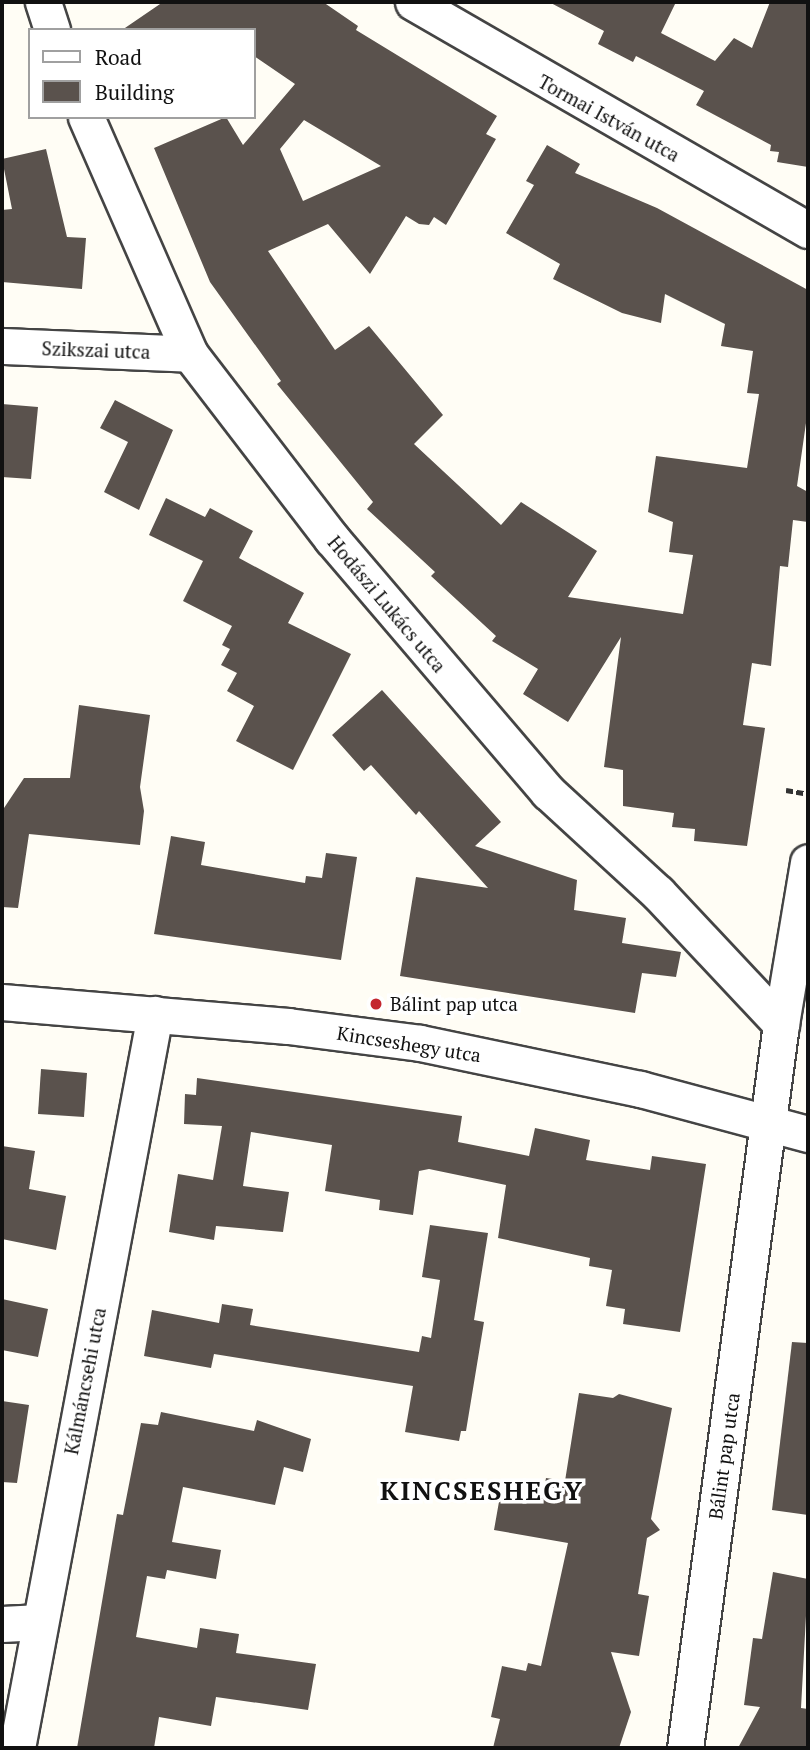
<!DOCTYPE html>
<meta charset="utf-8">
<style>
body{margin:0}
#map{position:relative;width:810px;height:1750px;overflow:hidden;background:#fffdf5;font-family:"PT Serif",serif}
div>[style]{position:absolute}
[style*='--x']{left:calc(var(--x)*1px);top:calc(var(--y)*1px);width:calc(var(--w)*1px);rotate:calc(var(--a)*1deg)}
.building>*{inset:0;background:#5a524d}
.path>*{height:4.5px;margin-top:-2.25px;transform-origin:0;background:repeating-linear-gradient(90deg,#333 0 7px,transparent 0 10.5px)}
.roads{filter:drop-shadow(2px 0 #444) drop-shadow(-2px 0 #444) drop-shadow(0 2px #444) drop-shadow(0 -2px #444)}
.minor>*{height:35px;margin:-17.5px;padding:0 17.5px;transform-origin:17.5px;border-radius:17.5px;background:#fff}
.dots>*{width:19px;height:19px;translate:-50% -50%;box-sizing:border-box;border:4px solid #fff;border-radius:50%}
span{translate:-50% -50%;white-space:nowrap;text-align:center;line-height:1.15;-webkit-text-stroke:7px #fff;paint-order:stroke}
.street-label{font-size:19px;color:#111}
.poi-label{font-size:19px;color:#111}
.left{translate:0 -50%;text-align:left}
.district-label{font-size:26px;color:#111;font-weight:700;letter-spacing:2px}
.frame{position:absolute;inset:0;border:4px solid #111;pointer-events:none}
.legend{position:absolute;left:28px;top:28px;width:228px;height:91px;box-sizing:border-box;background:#fff;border:2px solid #a0a0a0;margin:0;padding:9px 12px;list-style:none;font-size:21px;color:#111}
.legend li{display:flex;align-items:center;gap:14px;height:35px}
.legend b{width:35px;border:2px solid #a0a0a0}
</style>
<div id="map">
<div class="building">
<div style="clip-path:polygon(evenodd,163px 2px,323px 2px,358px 26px,356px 30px,497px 116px,486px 134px,496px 139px,446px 225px,434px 217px,429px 225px,419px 224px,406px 216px,370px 274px,328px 224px,268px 251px,335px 350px,369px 326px,443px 415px,414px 444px,501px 525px,521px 502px,597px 551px,568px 597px,683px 614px,693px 555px,669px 552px,673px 522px,648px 512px,656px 456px,747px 468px,759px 394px,747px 393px,753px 351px,721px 346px,725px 324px,665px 294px,661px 323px,622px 313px,553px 279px,560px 264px,506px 233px,534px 185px,526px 181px,547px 145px,580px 164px,575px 173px,657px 208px,808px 290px,808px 409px,797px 486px,808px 492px,808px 522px,793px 520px,788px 567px,780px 566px,771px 666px,752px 663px,743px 725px,765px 728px,747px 846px,694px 841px,695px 829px,672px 827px,674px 813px,623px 806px,623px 770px,604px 767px,621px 637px,568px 722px,523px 694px,538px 669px,492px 641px,496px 636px,431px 576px,435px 572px,367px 509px,373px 502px,277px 384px,281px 381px,210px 282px,154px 148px,226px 117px,243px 145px,295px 84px,254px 56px,254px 30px,122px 30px,163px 2px,304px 120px,381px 166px,303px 201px,280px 149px,304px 120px)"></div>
<div style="clip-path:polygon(549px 2px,676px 2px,661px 33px,715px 61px,734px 38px,752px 48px,770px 2px,808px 2px,808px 167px,777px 162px,779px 152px,770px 151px,771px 145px,696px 105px,704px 91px,636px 56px,633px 62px,598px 44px,604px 31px)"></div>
<div style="clip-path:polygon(46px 149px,67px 237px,86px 238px,82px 289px,2px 282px,2px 210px,12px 209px,2px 159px)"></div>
<div style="clip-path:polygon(115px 400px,173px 430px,139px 510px,104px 492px,128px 442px,100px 428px)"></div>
<div style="clip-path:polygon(2px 404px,38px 407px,31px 479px,2px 477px)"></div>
<div style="clip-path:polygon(166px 498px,205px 517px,210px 508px,253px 531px,239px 558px,304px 593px,288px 623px,351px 654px,293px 770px,236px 741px,254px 706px,227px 691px,237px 673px,221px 665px,230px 649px,222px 645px,232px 626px,183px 601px,203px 561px,149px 535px)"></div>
<div style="clip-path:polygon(382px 690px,501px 822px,475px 846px,577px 880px,574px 910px,626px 918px,622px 943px,681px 952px,676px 977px,642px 973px,635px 1013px,400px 976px,416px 877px,488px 888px,419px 811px,416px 815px,371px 765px,364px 771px,332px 735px)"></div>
<div style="clip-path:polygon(79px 705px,150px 715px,140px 787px,144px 811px,140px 845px,29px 834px,18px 908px,2px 907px,2px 811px,24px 778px,70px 778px)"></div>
<div style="clip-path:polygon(171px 836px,205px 842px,201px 865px,305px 883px,306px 876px,322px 878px,326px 853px,357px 857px,341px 960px,154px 934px)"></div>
<div style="clip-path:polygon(41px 1069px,87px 1073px,84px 1117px,38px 1114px)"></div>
<div style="clip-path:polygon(197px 1078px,462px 1116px,458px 1142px,529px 1156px,535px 1128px,590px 1140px,586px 1160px,650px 1170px,652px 1156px,706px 1164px,680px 1332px,623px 1324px,625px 1309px,606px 1306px,612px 1270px,589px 1266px,590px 1258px,498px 1238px,506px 1185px,429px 1169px,419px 1171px,413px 1215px,379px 1210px,380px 1200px,325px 1191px,332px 1145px,251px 1132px,243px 1186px,289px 1192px,283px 1232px,216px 1226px,214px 1240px,169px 1232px,178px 1174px,213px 1180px,222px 1126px,184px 1124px,185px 1094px,196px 1095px)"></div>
<div style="clip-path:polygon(2px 1146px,35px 1151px,29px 1189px,66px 1196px,56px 1250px,2px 1239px)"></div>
<div style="clip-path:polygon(430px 1225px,488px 1233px,474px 1320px,484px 1322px,466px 1431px,461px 1431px,459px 1441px,405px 1432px,413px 1386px,214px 1354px,211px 1368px,144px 1356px,152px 1310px,219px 1323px,222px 1304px,253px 1309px,250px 1325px,419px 1352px,422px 1336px,431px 1338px,440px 1280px,422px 1277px)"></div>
<div style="clip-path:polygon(2px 1299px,48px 1309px,38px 1357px,2px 1350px)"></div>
<div style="clip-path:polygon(792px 1342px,808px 1343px,808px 1515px,772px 1510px)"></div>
<div style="clip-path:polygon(579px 1393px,613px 1398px,619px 1394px,672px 1408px,651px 1519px,660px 1530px,647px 1538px,638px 1594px,649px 1596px,639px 1656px,611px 1652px,631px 1712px,619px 1748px,493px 1748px,500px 1719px,491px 1717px,502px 1666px,526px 1671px,528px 1663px,541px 1666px,568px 1543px,494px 1530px,500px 1496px,533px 1502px,534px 1493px,543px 1494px,546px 1478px,565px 1481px)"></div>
<div style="clip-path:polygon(2px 1401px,29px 1405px,17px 1483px,2px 1482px)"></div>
<div style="clip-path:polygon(161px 1412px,254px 1431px,257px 1420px,311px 1439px,303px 1472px,284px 1467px,275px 1505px,183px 1487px,172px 1542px,221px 1550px,216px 1579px,167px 1570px,165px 1579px,147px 1576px,136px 1637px,197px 1648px,200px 1628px,239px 1634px,236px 1653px,316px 1664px,308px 1710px,216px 1697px,211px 1726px,159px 1717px,154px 1748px,77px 1748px,117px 1514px,123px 1515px,141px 1423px,158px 1425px)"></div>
<div style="clip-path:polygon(773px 1572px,808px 1579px,801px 1708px,808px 1709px,808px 1748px,738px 1748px,760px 1707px,744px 1705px,753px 1638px,762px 1639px)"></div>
</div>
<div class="path">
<div style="--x:786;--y:790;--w:22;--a:10"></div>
</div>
<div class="roads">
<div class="minor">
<div style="--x:43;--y:2;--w:29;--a:72"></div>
<div style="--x:413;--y:2;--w:456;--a:30"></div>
<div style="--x:86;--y:117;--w:259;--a:66.3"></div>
<div style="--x:190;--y:354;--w:233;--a:52.5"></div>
<div style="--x:332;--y:539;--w:333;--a:49.5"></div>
<div style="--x:548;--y:792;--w:149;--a:42.6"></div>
<div style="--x:658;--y:893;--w:180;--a:46.8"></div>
<div style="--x:2;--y:346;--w:188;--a:2.4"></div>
<div style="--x:2;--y:1002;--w:287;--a:4.8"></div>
<div style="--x:288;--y:1026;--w:133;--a:7.3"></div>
<div style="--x:420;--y:1043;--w:225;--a:11.8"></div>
<div style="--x:640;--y:1089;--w:174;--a:15"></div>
<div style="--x:2;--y:1624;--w:38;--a:-3"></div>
<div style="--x:17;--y:1748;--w:747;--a:-79.35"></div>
<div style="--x:685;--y:1748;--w:730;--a:-82.45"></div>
<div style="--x:781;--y:1024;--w:164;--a:-80.5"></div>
</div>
</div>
<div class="dots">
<div style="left:376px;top:1004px;background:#c4262e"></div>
</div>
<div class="street-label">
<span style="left:609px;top:118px;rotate:29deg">Tormai István utca</span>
<span style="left:96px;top:350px;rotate:2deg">Szikszai utca</span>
<span style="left:387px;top:604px;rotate:50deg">Hodászi Lukács utca</span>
<span style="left:409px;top:1044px;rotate:9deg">Kincseshegy utca</span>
<span style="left:85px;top:1381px;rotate:-79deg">Kálmáncsehi utca</span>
<span style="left:724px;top:1456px;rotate:-82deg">Bálint pap utca</span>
</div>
<div class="poi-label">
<span class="left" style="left:390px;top:1004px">Bálint pap utca</span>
</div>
<div class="district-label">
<span style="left:482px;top:1491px">KINCSESHEGY</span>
</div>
<div class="frame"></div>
<ul class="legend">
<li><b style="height:9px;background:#fff"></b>Road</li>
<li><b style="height:19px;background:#5a524d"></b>Building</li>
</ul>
</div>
